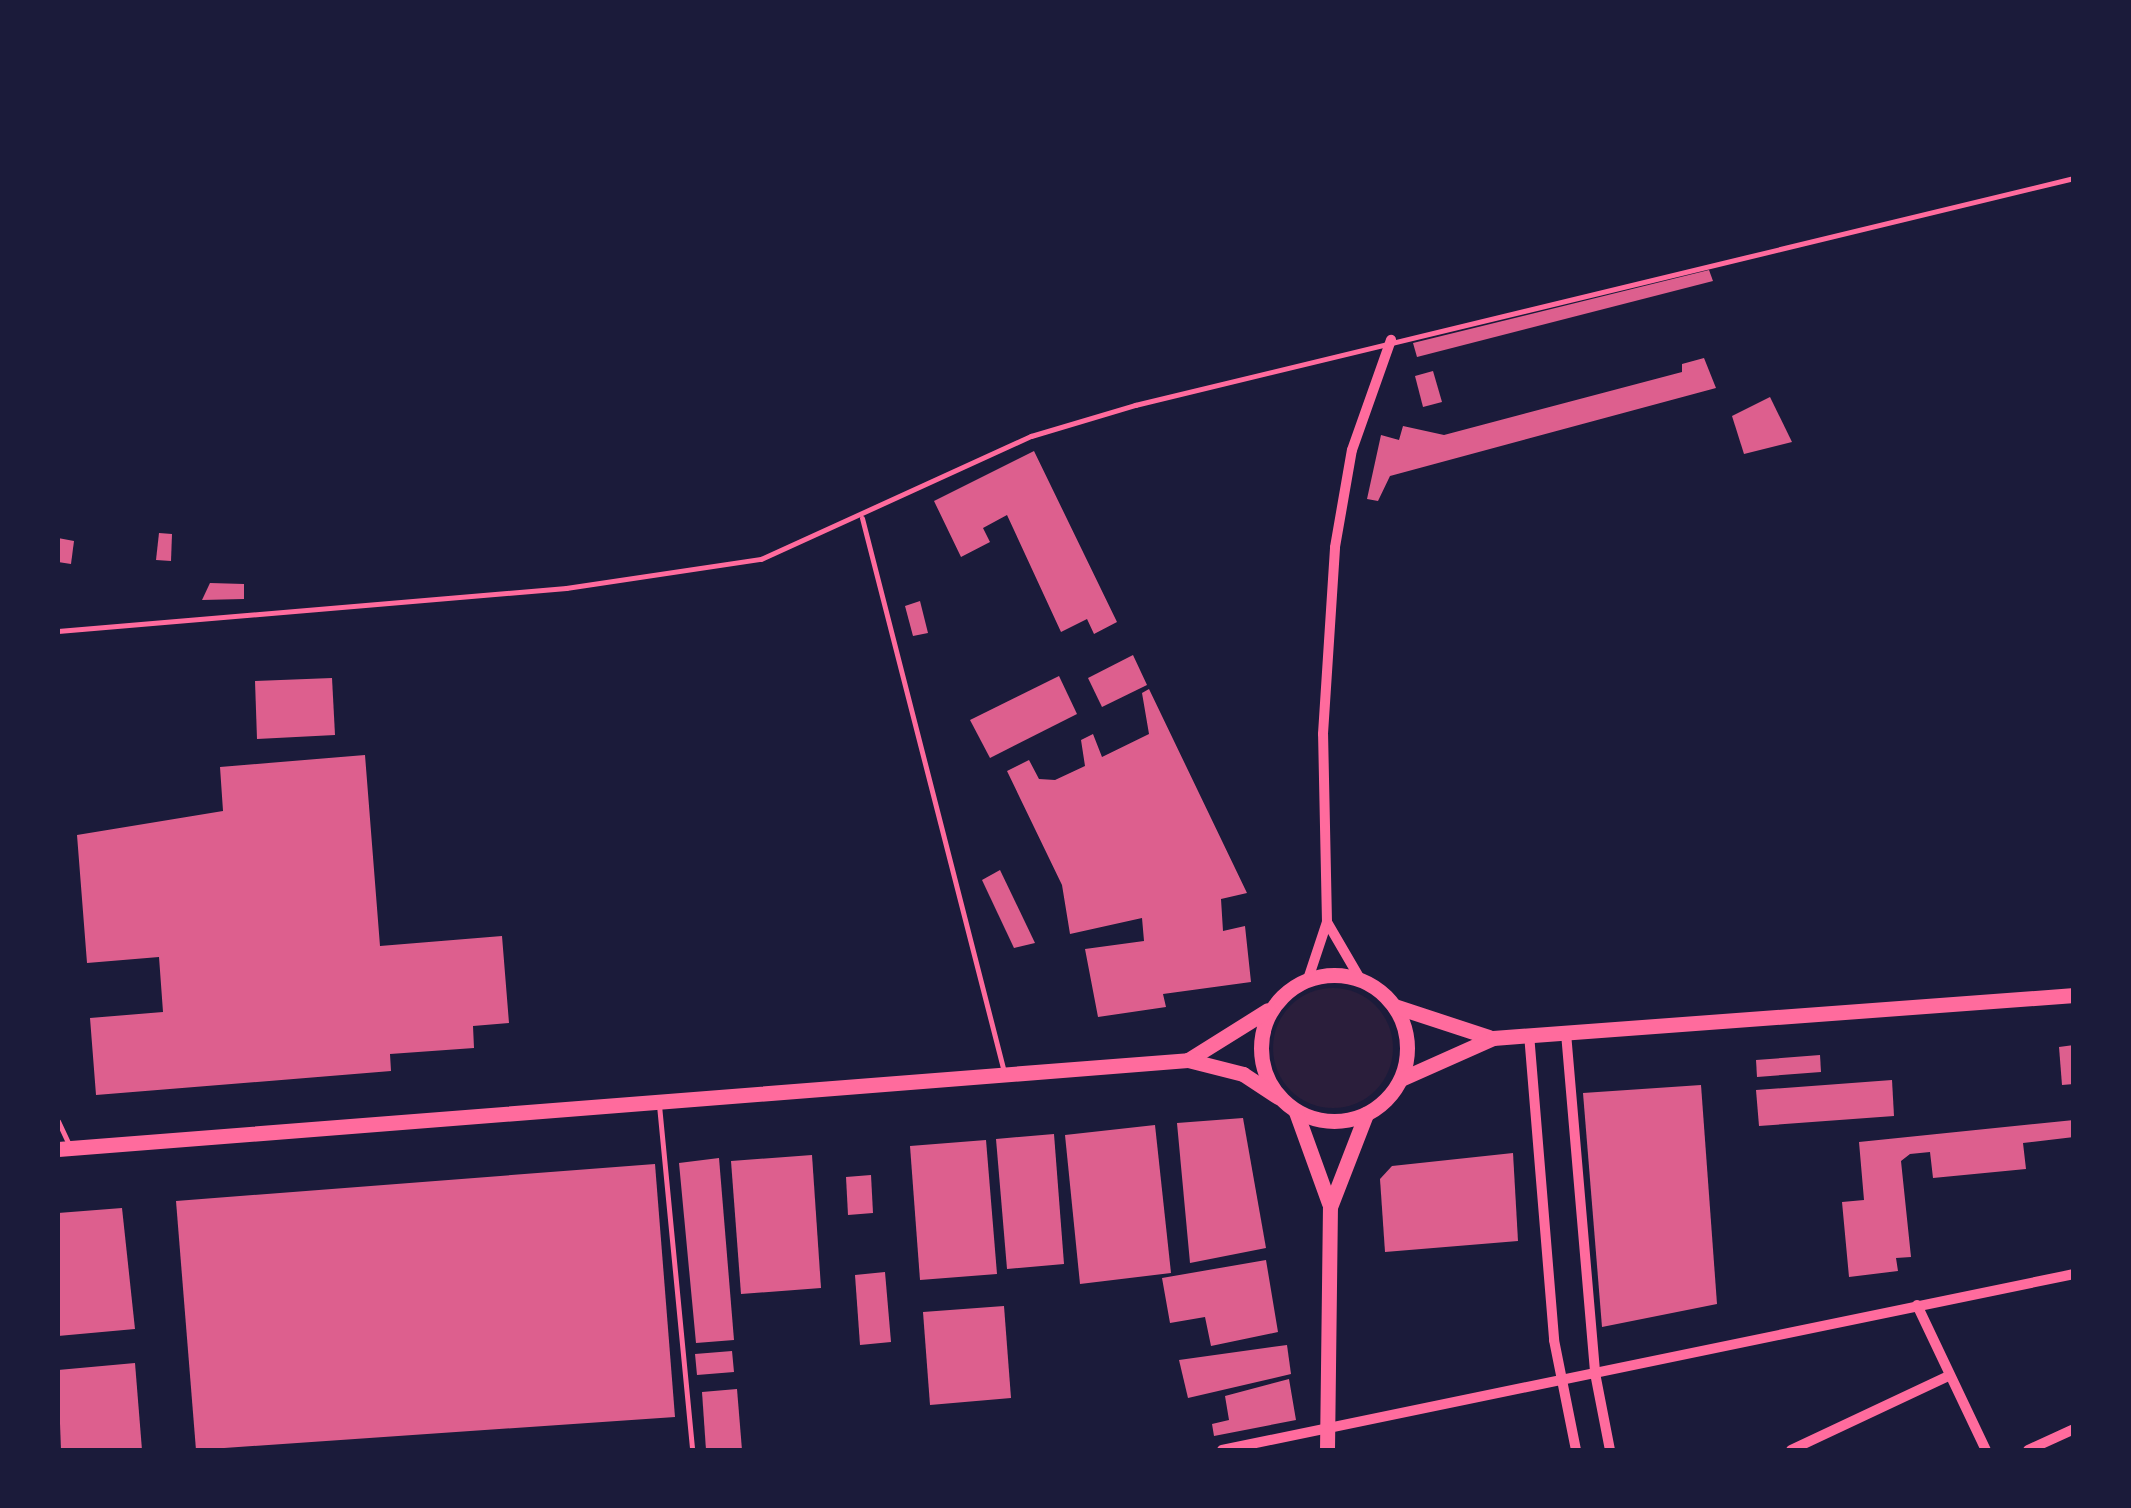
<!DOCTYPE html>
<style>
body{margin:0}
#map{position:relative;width:2131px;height:1508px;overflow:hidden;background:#1b1b3a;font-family:"Space Grotesk",sans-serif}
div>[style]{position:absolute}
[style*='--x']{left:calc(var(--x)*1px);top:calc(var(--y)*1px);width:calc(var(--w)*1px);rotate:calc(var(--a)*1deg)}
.green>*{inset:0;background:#2a1e3b}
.round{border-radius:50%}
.building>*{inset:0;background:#dd5f8e}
.service>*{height:5px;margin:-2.5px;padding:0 2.5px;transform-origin:2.5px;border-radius:2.5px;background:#ff6b9d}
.minor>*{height:10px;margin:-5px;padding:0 5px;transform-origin:5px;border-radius:5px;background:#ff6b9d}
.primary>*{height:15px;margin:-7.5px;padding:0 7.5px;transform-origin:7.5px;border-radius:7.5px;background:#ff6b9d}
.primary>.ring{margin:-7.5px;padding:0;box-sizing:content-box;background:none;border:15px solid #ff6b9d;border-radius:50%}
span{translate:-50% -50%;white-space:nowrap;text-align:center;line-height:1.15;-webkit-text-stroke:10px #1b1b3a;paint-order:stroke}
.frame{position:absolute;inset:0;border:60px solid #1b1b3a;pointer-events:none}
</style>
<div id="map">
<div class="green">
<div class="round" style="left:1273px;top:988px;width:120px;height:120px"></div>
</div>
<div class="building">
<div style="clip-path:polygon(1709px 270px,1713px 281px,1417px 357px,1413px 343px)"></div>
<div style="clip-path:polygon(1704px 358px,1716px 388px,1390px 476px,1378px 501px,1367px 499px,1381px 435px,1399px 440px,1403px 426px,1444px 435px,1682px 372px,1682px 364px)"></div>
<div style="clip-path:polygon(1433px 371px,1442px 402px,1423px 407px,1415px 376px)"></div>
<div style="clip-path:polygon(1770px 397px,1792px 442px,1744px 454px,1732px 416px)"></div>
<div style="clip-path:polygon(1034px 451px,1117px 622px,1094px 634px,1087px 619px,1061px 632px,1007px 515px,983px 528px,990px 542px,961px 557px,934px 501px)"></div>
<div style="clip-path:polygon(159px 533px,172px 534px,171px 561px,156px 560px)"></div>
<div style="clip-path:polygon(58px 538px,74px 541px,71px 564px,58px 562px)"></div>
<div style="clip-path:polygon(210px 583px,244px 584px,244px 599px,202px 600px)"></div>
<div style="clip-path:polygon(920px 601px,928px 633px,913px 636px,905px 606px)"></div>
<div style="clip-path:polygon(1133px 655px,1147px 685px,1102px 707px,1088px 678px)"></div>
<div style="clip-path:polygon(1059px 676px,1077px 714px,990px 758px,970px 720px)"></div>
<div style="clip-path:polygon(332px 678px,335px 735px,257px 739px,255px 681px)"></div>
<div style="clip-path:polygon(1149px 689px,1247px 893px,1221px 899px,1223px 931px,1245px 926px,1251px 982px,1163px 994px,1166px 1007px,1098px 1017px,1085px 949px,1144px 941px,1142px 918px,1070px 934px,1062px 885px,1007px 771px,1029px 760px,1039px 779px,1055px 780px,1085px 766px,1081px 740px,1093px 734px,1102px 757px,1149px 734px,1142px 693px)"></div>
<div style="clip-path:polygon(365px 755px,380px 946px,502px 936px,509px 1023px,473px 1026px,474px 1048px,390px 1054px,391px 1071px,96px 1095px,90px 1018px,163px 1012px,159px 957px,87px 963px,77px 835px,223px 811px,220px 767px)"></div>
<div style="clip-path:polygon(1000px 870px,1035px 943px,1014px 948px,982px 880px)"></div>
<div style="clip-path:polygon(2074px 1045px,2074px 1084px,2062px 1085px,2059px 1047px)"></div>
<div style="clip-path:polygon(1820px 1055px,1821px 1072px,1757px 1077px,1756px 1060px)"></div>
<div style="clip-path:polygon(1892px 1080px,1894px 1116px,1759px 1126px,1756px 1090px)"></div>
<div style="clip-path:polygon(1701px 1085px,1717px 1304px,1602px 1327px,1583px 1093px)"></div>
<div style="clip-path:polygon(1243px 1118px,1266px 1248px,1190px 1263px,1177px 1123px)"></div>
<div style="clip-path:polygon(2074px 1120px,2074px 1137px,2023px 1143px,2026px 1169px,1933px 1178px,1930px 1152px,1910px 1154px,1901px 1161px,1911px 1257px,1896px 1258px,1898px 1271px,1849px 1277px,1842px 1202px,1864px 1200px,1859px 1142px)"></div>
<div style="clip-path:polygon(1155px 1125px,1171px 1273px,1080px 1284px,1065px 1135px)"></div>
<div style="clip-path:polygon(1054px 1134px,1064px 1264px,1007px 1269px,996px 1139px)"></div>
<div style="clip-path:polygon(986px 1140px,997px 1274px,920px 1280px,910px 1146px)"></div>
<div style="clip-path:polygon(1513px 1153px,1518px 1241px,1385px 1252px,1380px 1179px,1392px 1166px)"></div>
<div style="clip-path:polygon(812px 1155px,821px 1288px,741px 1294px,731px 1161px)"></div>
<div style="clip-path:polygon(719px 1158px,734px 1340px,696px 1343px,679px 1163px)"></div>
<div style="clip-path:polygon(655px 1164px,675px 1417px,196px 1450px,176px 1201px)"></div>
<div style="clip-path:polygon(871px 1175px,873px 1213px,848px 1215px,846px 1177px)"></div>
<div style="clip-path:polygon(122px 1208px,135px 1329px,58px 1336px,58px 1213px)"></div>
<div style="clip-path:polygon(1266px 1260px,1278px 1332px,1211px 1346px,1205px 1317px,1170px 1323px,1162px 1278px)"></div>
<div style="clip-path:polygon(885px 1272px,891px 1342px,860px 1345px,855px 1275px)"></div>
<div style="clip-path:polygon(1004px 1306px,1011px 1398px,930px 1405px,923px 1312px)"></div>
<div style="clip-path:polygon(1287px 1345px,1291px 1374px,1188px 1398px,1179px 1360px)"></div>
<div style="clip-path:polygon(732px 1351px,734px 1372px,697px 1375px,695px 1354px)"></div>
<div style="clip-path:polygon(135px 1363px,142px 1450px,61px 1450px,58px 1370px)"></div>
<div style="clip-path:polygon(1289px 1379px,1296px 1420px,1214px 1436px,1212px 1424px,1229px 1420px,1225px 1396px)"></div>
<div style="clip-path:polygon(737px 1389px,742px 1450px,706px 1450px,702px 1392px)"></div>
</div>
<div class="service">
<div style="--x:862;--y:518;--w:572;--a:75.62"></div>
<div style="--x:58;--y:631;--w:510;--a:-4.84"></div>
<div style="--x:566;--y:588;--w:197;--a:-8.5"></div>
<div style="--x:761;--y:559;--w:297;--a:-24.5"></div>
<div style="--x:1031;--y:436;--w:109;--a:-16.6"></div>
<div style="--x:1135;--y:405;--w:966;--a:-13.59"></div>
<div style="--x:659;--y:1105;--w:347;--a:84.5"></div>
<div style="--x:58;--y:1121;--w:26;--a:65"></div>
</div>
<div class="minor">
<div style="--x:1327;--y:922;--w:64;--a:59.8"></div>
<div style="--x:1308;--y:979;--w:60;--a:-71.6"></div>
<div style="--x:1327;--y:922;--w:188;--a:-91.2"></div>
<div style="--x:1323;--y:734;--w:187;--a:-86.3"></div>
<div style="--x:1335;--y:547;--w:98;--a:-80.1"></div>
<div style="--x:1352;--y:450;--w:117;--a:-70.5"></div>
<div style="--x:1566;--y:1033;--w:341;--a:85.1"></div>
<div style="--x:1595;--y:1373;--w:78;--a:79"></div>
<div style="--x:1529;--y:1034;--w:307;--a:85.3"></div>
<div style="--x:1554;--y:1340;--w:112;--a:78.7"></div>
<div style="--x:1917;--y:1305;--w:161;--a:64.6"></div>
<div style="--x:1222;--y:1450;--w:870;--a:-11.67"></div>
<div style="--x:1791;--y:1450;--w:174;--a:-25.2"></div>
<div style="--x:2028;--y:1450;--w:51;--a:-24.5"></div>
</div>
<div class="primary">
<div class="ring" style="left:1261px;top:975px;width:131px;height:131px"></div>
<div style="--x:1394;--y:1006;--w:100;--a:18.1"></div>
<div style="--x:1188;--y:1060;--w:94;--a:-32"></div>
<div style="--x:1401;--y:1079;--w:101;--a:-24"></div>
<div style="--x:1493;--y:1038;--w:583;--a:-4.23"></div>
<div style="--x:1296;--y:1112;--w:97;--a:70.1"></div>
<div style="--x:58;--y:1149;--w:1133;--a:-4.5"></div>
<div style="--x:1188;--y:1060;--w:57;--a:14.3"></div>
<div style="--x:1243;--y:1074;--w:42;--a:33.3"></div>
<div style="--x:1327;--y:1450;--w:243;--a:-89.3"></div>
<div style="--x:1330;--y:1207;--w:100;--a:-68.8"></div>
</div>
<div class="frame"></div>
</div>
